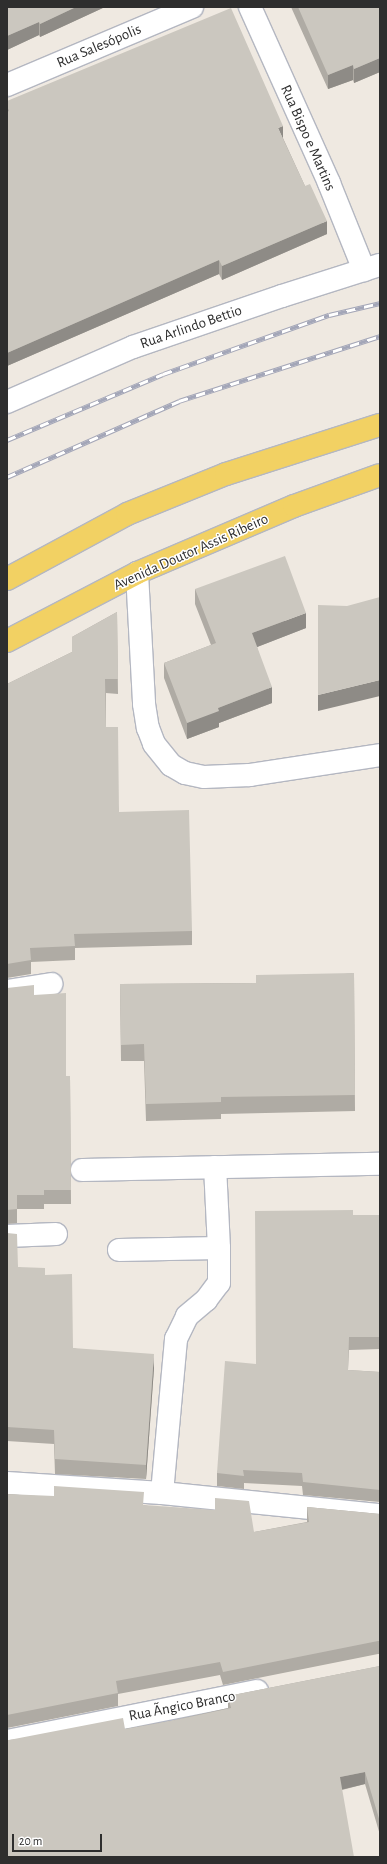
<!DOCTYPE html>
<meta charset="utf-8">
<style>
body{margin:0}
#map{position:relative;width:387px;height:1864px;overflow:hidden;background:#efe9e1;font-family:"Alegreya Sans",sans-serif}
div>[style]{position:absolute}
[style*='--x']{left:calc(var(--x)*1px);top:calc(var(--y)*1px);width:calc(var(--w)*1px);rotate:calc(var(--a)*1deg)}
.roads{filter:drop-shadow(1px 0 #b4b7c1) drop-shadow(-1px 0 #b4b7c1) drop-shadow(0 1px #b4b7c1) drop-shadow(0 -1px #b4b7c1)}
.street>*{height:22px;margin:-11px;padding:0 11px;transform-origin:11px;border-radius:11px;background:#fff}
.primary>*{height:22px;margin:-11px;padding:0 11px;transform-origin:11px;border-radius:11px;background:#f2d163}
.rail>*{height:4.5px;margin-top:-2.25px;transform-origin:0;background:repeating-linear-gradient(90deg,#fff 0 9px,#a3a6b8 0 18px);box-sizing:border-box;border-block:1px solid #a3a6b8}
.wall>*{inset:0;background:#afaba4}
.shaded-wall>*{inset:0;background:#8e8b86}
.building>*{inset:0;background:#cbc7bf}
span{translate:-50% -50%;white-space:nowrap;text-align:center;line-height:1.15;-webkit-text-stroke:3px #fff;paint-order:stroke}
.street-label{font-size:15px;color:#2e2e2e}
.frame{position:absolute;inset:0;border:8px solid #2e2e2e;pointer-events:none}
.scale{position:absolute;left:12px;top:1834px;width:90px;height:18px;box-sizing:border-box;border:2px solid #2e2e2e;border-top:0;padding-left:5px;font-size:12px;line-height:14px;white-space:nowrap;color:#2e2e2e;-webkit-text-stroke:3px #fff;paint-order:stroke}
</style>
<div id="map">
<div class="roads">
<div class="street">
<div style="--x:250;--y:7;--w:193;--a:65.8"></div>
<div style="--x:329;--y:183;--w:94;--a:68.1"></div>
<div style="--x:7;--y:85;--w:201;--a:-22.9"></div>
<div style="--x:7;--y:402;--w:137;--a:-23.6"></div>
<div style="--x:133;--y:347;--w:157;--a:-18.9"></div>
<div style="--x:282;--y:296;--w:103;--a:-17.6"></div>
<div style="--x:137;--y:573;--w:131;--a:86.9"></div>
<div style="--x:144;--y:704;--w:24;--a:81"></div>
<div style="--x:148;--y:728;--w:17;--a:69"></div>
<div style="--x:154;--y:744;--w:27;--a:51"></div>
<div style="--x:171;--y:765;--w:16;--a:30"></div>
<div style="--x:185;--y:773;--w:19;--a:12"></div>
<div style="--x:204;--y:777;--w:46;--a:-2.5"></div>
<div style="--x:250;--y:775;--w:132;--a:-8.7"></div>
<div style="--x:7;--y:991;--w:45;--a:-9"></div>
<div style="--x:82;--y:1170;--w:298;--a:-1.2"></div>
<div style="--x:7;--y:1236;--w:49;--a:-2.3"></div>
<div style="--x:119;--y:1250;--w:100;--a:-1.1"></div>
<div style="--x:7;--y:1483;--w:155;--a:3.7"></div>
<div style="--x:162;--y:1493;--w:219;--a:5.8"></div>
<div style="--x:162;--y:1493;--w:155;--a:-84.8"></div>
<div style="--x:176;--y:1339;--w:25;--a:-64"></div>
<div style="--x:187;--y:1316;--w:25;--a:-40"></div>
<div style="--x:206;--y:1300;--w:21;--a:-53"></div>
<div style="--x:219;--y:1283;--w:35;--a:-90"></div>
<div style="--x:219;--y:1248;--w:81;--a:-92.8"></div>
<div style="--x:7;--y:1741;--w:255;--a:-11.3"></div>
</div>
<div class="primary">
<div style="--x:7;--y:579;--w:136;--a:-28.4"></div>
<div style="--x:127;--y:514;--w:107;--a:-22"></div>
<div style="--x:226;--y:474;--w:162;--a:-17.7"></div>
<div style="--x:7;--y:641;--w:147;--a:-27.6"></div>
<div style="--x:137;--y:573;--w:171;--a:-23.1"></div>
<div style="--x:294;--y:506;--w:91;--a:-19.8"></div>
</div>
</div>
<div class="rail">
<div style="--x:7;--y:440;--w:169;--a:-22.9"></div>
<div style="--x:163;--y:374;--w:176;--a:-19.6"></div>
<div style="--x:329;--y:315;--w:52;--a:-13.2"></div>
<div style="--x:7;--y:477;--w:188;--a:-23.8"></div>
<div style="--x:179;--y:401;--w:211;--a:-17.9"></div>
</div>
<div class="wall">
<div style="clip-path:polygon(7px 7px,105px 7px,40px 37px,39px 35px,7px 50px)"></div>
<div style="clip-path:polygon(291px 7px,380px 7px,380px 72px,354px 83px,353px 80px,328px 89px)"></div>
<div style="clip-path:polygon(7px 101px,283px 138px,327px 234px,222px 280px,219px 274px,7px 366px)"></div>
<div style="clip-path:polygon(195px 589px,306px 628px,257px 647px,272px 703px,219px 723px,219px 727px,187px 739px,164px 678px,164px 663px,211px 645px,195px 604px)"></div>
<div style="clip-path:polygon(117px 612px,118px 694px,106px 693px,106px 727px,119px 812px,192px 931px,192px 945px,75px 948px,75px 960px,31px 962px,31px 974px,7px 978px,7px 684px,72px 652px,72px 637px)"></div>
<div style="clip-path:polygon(354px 973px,355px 1111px,221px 1114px,221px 1119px,146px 1121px,144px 1061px,121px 1061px,120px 984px,256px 983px)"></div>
<div style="clip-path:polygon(7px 988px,34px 995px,66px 1076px,70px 1076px,71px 1204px,44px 1204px,44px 1209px,17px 1209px,17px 1223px,7px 1224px)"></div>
<div style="clip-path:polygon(353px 1215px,380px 1215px,380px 1349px,349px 1350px,348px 1370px,380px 1372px,380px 1502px,303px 1495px,302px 1486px,244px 1483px,244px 1489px,217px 1486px,217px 1473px,256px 1364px)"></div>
<div style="clip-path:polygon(7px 1233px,18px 1267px,45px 1275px,73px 1348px,154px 1368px,146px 1479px,55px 1474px,54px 1444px,7px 1441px)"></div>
<div style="clip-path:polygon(7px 1494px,144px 1505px,254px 1532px,307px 1522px,307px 1507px,380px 1514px,380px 1654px,378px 1654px,223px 1685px,220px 1675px,118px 1694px,118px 1706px,7px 1728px)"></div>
<div style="clip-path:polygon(380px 1666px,380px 1835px,365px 1784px,342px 1790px,9px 1740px,125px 1729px,171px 1721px,228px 1708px,228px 1696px)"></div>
</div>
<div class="shaded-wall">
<div style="clip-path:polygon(76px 7px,105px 7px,40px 37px,40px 24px)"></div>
<div style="clip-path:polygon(39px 22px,39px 35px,7px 50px,7px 36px)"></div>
<div style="clip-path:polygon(380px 58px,380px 72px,354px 83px,354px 69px)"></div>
<div style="clip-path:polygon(353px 65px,353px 80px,328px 89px,328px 75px)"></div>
<div style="clip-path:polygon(283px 126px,283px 139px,278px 128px)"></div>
<div style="clip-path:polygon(327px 221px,327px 234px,222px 280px,222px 266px)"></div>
<div style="clip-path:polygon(219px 260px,219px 274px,7px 366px,7px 353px)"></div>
<div style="clip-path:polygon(306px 613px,306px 628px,252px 649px,252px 633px)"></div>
<div style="clip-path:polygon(380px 680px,380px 696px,318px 711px,318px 695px)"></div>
<div style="clip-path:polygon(272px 687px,272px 703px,219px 723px,219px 727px,187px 739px,187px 723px,218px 708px)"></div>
<div style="clip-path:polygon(154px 1354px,154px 1368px,146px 1479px,146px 1465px)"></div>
<div style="clip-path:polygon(365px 1772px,365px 1784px,340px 1790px,340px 1777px)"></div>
</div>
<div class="building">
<div style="clip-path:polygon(7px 7px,76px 7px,40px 24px,39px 22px,7px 36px)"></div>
<div style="clip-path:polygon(298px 7px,380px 7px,380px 58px,354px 69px,353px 65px,328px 75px)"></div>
<div style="clip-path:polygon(231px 8px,283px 126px,278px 128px,305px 186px,310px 184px,327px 221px,222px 266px,219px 260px,7px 353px,7px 112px,9px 111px,7px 106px,7px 101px)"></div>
<div style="clip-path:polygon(285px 556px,306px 613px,252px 633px,272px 687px,218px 708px,219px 711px,187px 723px,164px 663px,216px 643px,195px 589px)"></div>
<div style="clip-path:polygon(380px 597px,380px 680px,318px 695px,318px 605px,347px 606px)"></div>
<div style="clip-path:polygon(117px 612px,118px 679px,105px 679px,106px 727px,118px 727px,119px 812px,189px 810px,192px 931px,74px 934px,75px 946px,30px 948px,31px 960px,7px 964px,7px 684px,72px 652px,72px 637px)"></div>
<div style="clip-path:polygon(354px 973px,355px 1095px,221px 1097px,221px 1102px,146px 1104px,144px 1044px,121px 1045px,120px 984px,256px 983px,256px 975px)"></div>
<div style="clip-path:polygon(34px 985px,34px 995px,66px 993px,66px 1076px,70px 1076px,71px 1190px,44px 1190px,44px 1195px,17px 1195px,17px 1209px,7px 1210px,7px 988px)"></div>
<div style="clip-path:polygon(353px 1210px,353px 1215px,380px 1215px,380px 1337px,349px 1337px,348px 1370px,380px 1372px,380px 1490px,303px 1482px,302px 1473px,243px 1470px,244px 1476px,217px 1473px,225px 1361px,256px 1364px,255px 1211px)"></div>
<div style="clip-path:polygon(7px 1233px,17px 1234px,18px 1267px,45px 1268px,45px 1275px,72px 1274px,73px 1348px,154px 1354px,146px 1465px,55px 1459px,54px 1430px,7px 1427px)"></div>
<div style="clip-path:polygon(54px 1486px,144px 1492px,143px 1505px,215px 1510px,215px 1498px,249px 1501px,254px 1532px,309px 1522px,307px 1507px,380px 1514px,380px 1641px,378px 1641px,223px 1672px,220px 1662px,116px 1681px,118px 1693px,7px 1715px,7px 1494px,54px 1496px)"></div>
<div style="clip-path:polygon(380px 1666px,380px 1822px,365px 1772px,340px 1777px,354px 1857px,7px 1857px,7px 1740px,9px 1740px,123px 1718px,125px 1729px,171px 1721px,231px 1708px,228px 1696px)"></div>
</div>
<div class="street-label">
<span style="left:99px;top:46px;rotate:-23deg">Rua Salesópolis</span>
<span style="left:308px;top:138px;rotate:66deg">Rua Bispo e Martins</span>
<span style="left:191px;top:327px;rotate:-19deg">Rua Arlindo Bettio</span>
<span style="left:191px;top:552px;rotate:-24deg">Avenida Doutor Assis Ribeiro</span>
<span style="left:182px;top:1706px;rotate:-11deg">Rua Ãngico Branco</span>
</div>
<div class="frame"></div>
<div class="scale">20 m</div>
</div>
